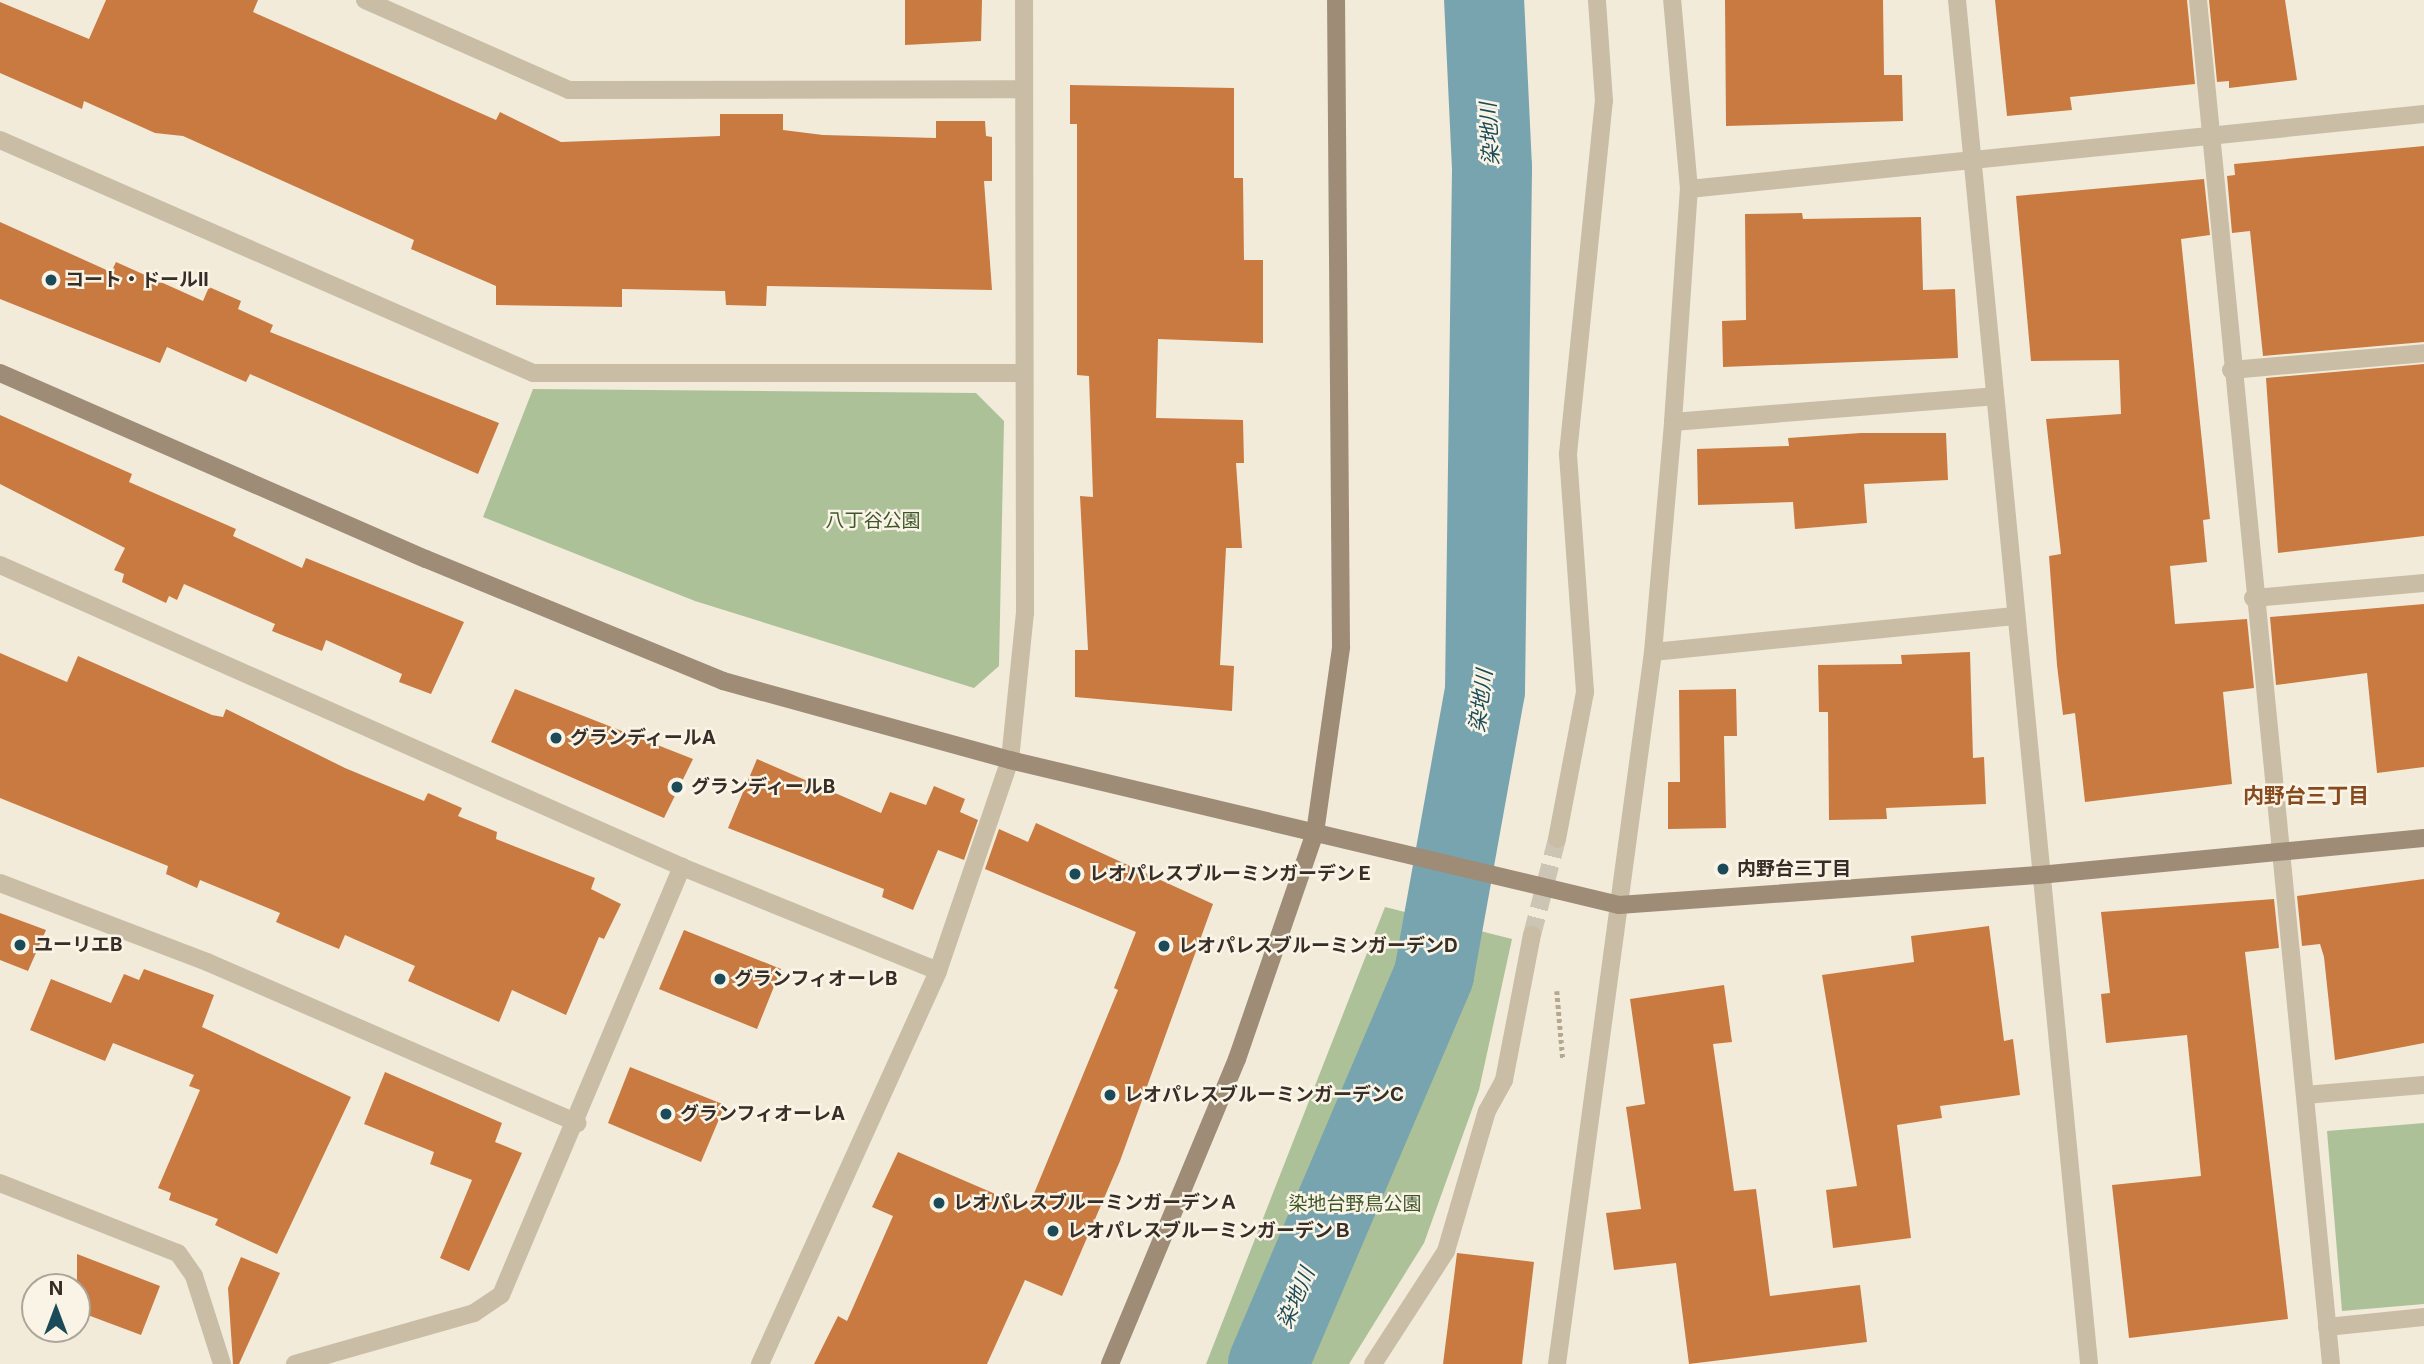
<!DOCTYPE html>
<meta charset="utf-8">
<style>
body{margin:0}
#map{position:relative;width:2424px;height:1364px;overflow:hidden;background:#f2ebda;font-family:Inter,"Noto Sans JP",sans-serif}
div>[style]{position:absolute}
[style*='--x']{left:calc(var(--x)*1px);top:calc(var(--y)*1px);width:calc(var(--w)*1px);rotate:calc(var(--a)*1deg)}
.green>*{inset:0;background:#adc199}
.river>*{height:80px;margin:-40px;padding:0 40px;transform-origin:40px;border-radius:40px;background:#78a4b0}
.building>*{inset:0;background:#c97a41}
.street-tunnel>*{height:18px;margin-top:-9px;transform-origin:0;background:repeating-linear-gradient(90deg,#ccc5b6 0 18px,transparent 0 27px)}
.path>*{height:4.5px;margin-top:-2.25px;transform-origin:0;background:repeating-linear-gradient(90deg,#b6a78f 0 3.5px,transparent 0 7px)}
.street>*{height:18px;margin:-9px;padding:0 9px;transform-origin:9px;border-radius:9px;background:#cabda5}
.secondary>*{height:18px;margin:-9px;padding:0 9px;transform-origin:9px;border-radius:9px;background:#9e8c77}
.dots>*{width:19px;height:19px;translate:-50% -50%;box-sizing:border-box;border:4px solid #faf4e6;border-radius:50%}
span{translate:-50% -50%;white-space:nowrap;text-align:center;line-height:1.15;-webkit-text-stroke:5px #faf4e6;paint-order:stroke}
.poi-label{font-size:19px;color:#362e27;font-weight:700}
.left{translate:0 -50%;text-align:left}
.park-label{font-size:19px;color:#3e552a}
.water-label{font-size:21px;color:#1b4a58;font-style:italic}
.neighbourhood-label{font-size:21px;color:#87491e;font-weight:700}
.north{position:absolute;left:21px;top:1273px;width:70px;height:70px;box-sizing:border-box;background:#faf4e6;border:2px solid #aca59a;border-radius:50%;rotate:0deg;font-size:19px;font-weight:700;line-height:28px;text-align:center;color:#362e27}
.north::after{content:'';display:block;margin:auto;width:24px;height:32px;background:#1b4a58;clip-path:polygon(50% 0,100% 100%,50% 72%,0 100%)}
</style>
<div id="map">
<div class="green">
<div style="clip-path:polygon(533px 389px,976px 393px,1004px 421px,999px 666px,974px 688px,695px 601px,483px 517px)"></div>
<div style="clip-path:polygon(1385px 907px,1512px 939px,1479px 1090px,1424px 1243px,1349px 1364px,1206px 1364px)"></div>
<div style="clip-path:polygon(2424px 1123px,2424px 1304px,2342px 1311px,2327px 1131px)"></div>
</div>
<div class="river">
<div style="--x:1268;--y:1364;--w:424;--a:-66.9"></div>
<div style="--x:1434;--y:974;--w:288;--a:-79.8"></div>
<div style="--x:1485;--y:691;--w:523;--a:-89.23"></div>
<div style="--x:1492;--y:168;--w:168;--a:-92.7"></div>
</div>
<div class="building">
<div style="clip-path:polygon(106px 0,258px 0,253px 12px,496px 120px,500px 112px,561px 142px,720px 136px,720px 114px,783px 114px,783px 130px,823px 135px,936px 138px,936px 121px,985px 121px,986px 136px,992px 137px,992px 181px,984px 181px,992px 290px,767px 286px,766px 306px,726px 305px,725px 291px,622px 289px,622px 307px,496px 305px,496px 286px,411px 249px,414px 240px,183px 136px,155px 133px,84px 101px,82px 109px,0 73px,0 2px,89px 39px)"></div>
<div style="clip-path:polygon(905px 0,982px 0,981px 41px,905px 45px)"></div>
<div style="clip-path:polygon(1725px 0,1883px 0,1884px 75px,1902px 75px,1903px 121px,1726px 126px)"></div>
<div style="clip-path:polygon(1995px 0,2187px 0,2195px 84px,2070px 97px,2072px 110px,2007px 116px)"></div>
<div style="clip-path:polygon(2209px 0,2285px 0,2297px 80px,2229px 88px,2229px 81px,2217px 82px)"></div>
<div style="clip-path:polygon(1070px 85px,1234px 88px,1234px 178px,1243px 178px,1244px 260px,1263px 260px,1263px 343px,1158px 339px,1156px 418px,1243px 420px,1244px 463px,1236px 463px,1242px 548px,1226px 548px,1220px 665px,1234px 666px,1232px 711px,1075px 697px,1075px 650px,1088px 650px,1080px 496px,1093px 497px,1089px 376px,1077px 375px,1077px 124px,1070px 124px)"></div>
<div style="clip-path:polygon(2424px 146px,2424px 342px,2263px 356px,2250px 231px,2232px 233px,2227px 176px,2235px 175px,2234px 164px)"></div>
<div style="clip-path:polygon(2204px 179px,2210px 235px,2181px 239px,2210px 519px,2203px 520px,2207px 562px,2170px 566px,2175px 624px,2247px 619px,2254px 688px,2223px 692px,2232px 784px,2085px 802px,2075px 713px,2063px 715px,2057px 665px,2049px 556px,2061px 554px,2046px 419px,2121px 414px,2119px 360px,2031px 361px,2016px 196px)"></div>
<div style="clip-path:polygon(1802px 213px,1803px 219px,1921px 217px,1923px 290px,1955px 289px,1958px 358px,1723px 367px,1722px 321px,1746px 320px,1745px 214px)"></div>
<div style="clip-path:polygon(0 222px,111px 272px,116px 262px,203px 301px,209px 287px,241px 301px,238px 309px,273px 325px,270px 332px,499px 423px,478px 474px,250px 374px,246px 382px,167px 347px,160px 363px,0 299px)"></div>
<div style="clip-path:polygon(2424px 364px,2424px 536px,2278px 553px,2266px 378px)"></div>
<div style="clip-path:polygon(0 415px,132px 474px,129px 482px,236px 529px,233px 536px,302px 568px,306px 558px,464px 622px,431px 694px,399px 682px,402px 674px,326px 640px,322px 651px,272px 631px,275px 624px,184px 584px,177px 600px,169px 596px,166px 603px,122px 582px,124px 574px,114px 570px,125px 548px,0 484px)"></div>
<div style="clip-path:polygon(1861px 433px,1946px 433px,1948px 480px,1864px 484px,1867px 523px,1795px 529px,1793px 502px,1698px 505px,1697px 449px,1789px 446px,1788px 438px)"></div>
<div style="clip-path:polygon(2424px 604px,2424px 767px,2377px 773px,2367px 673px,2276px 685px,2270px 617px)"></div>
<div style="clip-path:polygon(1970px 652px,1973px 758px,1984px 757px,1986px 804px,1886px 808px,1887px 819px,1829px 820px,1828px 712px,1819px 712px,1818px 665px,1902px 664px,1901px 655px)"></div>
<div style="clip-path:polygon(0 653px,67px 682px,78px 656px,212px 715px,223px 717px,226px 709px,345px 768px,424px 801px,428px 793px,462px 808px,458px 816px,497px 832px,496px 839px,595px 878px,591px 889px,621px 904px,604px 939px,599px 937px,566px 1015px,512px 990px,499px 1022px,408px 981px,415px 966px,345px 935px,339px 949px,276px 922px,280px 913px,200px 880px,197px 888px,166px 874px,168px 866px,0 798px)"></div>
<div style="clip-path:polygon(515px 689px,693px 759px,664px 818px,491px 742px)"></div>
<div style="clip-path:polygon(1736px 689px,1737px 736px,1724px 736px,1726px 828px,1668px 829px,1668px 782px,1680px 782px,1679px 690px)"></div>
<div style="clip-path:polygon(757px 759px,881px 813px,890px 792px,926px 805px,934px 786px,965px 799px,960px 812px,978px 820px,964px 860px,938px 850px,913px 910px,882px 897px,884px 889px,728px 828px)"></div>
<div style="clip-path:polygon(1036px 823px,1213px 904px,1120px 1161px,1062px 1296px,1025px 1280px,987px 1364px,814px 1364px,838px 1316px,847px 1321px,893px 1216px,872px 1207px,898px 1152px,1028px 1208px,1118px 990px,1114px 988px,1136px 932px,985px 869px,999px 829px,1028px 842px)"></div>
<div style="clip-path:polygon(2424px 879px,2424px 1043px,2335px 1060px,2324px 957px,2320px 944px,2302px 946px,2297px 896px)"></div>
<div style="clip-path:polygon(2274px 899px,2279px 948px,2245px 952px,2288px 1319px,2129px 1338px,2112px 1185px,2201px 1176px,2187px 1035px,2106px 1043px,2101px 994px,2110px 993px,2101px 912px)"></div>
<div style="clip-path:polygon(0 913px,46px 930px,28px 971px,0 960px)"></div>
<div style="clip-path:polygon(1989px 926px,2004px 1041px,2013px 1039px,2020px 1095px,1940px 1106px,1942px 1118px,1897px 1125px,1911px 1238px,1833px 1248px,1826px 1190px,1857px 1186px,1822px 975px,1914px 962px,1911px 936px)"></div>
<div style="clip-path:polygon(684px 930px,781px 969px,757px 1029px,659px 989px)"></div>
<div style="clip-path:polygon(144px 969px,214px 995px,202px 1027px,351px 1097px,277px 1254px,215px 1225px,218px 1219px,169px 1200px,171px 1193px,158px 1188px,200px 1090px,189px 1086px,194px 1075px,113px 1043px,105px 1061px,30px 1030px,51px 979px,111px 1003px,124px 974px,139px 980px)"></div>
<div style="clip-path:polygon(1724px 985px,1732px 1042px,1713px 1044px,1734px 1191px,1756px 1189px,1770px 1296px,1860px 1285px,1867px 1342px,1689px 1364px,1676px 1263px,1614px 1270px,1606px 1213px,1641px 1209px,1626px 1107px,1645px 1104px,1630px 999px)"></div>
<div style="clip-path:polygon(630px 1067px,725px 1105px,701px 1162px,608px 1123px)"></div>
<div style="clip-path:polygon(385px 1072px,502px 1123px,495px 1142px,522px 1153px,469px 1271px,440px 1258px,472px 1180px,430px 1164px,434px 1152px,364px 1124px)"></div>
<div style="clip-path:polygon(1457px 1253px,1534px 1262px,1522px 1364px,1443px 1364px)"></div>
<div style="clip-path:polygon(77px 1254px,160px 1286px,141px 1335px,77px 1311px)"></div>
<div style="clip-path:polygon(241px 1257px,280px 1273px,239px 1364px,233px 1364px,228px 1288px)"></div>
</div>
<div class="street-tunnel">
<div style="--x:1532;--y:935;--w:99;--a:-75.4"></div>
</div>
<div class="path">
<div style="--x:1557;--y:991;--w:68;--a:85"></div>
</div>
<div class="street">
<div style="--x:365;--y:0;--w:223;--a:23.8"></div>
<div style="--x:569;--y:90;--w:454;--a:-0.1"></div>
<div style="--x:1957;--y:0;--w:1370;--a:84.47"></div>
<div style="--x:2198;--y:0;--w:1370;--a:84.43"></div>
<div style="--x:0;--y:140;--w:582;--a:23.61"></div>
<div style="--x:533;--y:373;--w:490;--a:0"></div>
<div style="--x:1689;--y:189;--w:739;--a:-5.83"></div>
<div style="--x:2231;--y:370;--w:194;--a:-5"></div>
<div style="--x:1673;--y:422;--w:322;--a:-4.6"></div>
<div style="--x:0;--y:565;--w:746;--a:23.88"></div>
<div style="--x:682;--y:867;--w:276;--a:22.1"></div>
<div style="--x:2253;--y:598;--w:172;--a:-5"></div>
<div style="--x:1653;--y:652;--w:363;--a:-5.7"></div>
<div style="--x:1557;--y:839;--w:150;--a:-79.2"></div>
<div style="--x:1585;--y:692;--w:239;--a:-94.1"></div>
<div style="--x:1568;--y:454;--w:355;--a:-84.2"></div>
<div style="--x:1604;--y:101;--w:101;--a:-94"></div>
<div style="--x:0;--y:883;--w:222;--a:20.9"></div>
<div style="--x:207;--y:962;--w:404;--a:23.5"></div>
<div style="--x:2305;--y:1095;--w:119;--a:-4.8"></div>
<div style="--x:0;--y:1183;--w:191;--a:21.5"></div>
<div style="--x:178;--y:1253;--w:28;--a:55"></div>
<div style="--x:194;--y:1276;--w:92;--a:72.3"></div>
<div style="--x:2327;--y:1327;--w:98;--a:-5.9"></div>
<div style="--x:295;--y:1364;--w:186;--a:-15.9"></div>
<div style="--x:474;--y:1313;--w:32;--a:-34"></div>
<div style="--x:501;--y:1295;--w:465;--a:-67.1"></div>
<div style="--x:760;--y:1364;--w:431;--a:-65.6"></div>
<div style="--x:938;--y:971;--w:223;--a:-71.2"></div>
<div style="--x:1010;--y:760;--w:148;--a:-84.2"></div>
<div style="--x:1025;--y:613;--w:613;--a:-90.09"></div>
<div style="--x:1373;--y:1364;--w:135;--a:-57.1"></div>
<div style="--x:1446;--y:1251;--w:146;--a:-73.7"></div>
<div style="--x:1487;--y:1111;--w:35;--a:-61"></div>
<div style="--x:1504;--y:1080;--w:148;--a:-79.1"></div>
<div style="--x:1557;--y:1364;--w:718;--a:-82.32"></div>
<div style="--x:1653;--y:652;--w:231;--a:-85"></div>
<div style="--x:1673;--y:422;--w:234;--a:-86.1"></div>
<div style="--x:1689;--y:189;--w:190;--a:-95.1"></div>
</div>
<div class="secondary">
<div style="--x:0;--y:373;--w:465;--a:23.6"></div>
<div style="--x:426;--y:559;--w:321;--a:22.3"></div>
<div style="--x:723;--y:681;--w:298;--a:15.4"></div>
<div style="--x:1010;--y:760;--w:626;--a:13.39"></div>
<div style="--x:1619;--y:905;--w:421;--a:-4.1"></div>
<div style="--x:2039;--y:875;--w:387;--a:-5.5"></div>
<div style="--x:1110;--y:1364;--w:330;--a:-67.4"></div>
<div style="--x:1237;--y:1059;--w:239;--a:-71"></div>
<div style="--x:1315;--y:833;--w:188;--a:-82"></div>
<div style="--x:1341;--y:647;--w:647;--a:-90.44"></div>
</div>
<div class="dots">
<div style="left:51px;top:280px;background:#1b4a58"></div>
<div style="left:556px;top:738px;background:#1b4a58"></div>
<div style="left:677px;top:787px;background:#1b4a58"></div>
<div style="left:1723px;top:869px;background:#1b4a58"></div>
<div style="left:1075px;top:874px;background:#1b4a58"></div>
<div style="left:20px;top:945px;background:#1b4a58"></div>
<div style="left:1164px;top:946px;background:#1b4a58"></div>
<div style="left:720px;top:979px;background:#1b4a58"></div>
<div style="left:1110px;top:1095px;background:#1b4a58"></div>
<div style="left:666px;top:1114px;background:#1b4a58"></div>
<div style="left:939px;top:1203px;background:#1b4a58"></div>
<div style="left:1053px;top:1231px;background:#1b4a58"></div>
</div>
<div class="poi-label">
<span class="left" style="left:65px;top:280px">コート・ドールⅡ</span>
<span class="left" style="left:570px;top:738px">グランディールA</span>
<span class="left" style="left:691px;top:787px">グランディールB</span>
<span class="left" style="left:1737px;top:869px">内野台三丁目</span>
<span class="left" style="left:1089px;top:874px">レオパレスブルーミンガーデンＥ</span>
<span class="left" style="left:34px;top:945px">ユーリエB</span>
<span class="left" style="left:1178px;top:946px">レオパレスブルーミンガーデンD</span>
<span class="left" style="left:734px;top:979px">グランフィオーレB</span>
<span class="left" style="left:1124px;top:1095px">レオパレスブルーミンガーデンC</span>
<span class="left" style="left:680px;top:1114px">グランフィオーレA</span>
<span class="left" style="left:953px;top:1203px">レオパレスブルーミンガーデンＡ</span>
<span class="left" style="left:1067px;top:1231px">レオパレスブルーミンガーデンＢ</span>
</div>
<div class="park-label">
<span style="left:873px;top:521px">八丁谷公園</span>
<span style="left:1355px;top:1204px">染地台野鳥公園</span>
</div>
<div class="water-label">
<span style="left:1490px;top:134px;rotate:-93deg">染地川</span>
<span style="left:1481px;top:701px;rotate:-83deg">染地川</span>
<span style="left:1296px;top:1298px;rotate:-67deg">染地川</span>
</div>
<div class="neighbourhood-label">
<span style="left:2306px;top:796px">内野台三丁目</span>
</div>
<div class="north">N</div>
</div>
